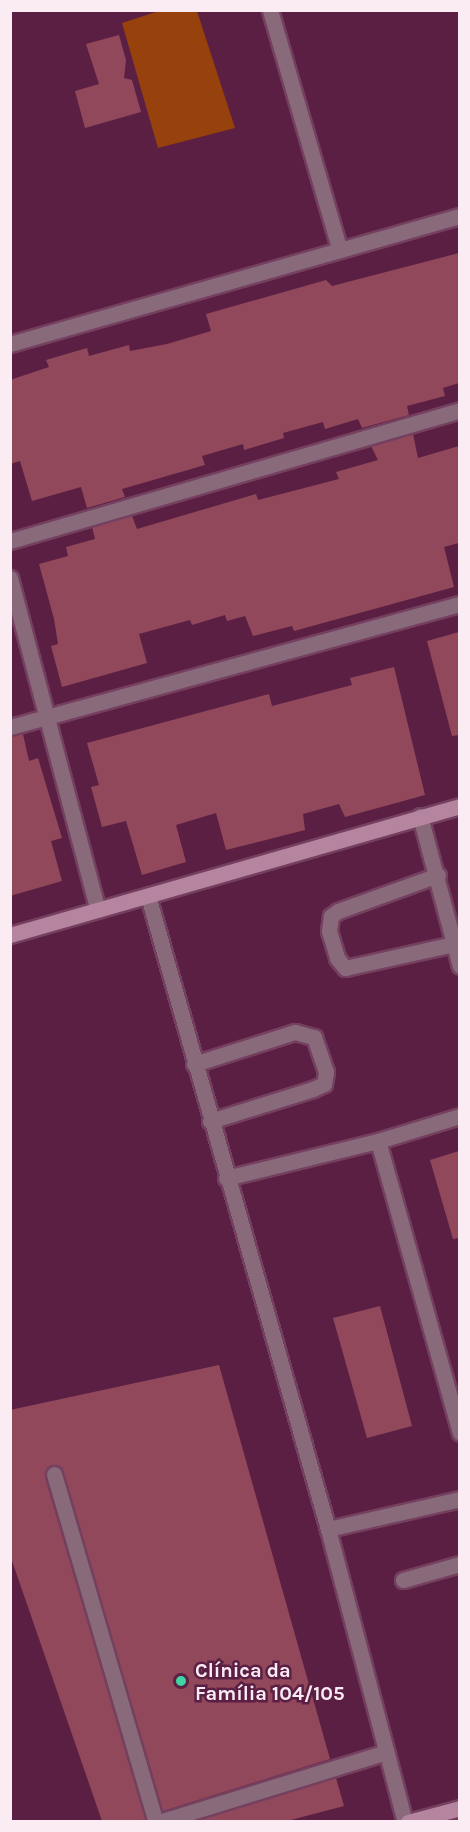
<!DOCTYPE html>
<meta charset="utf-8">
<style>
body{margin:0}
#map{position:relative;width:470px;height:1832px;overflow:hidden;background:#5c1f44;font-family:Karla,sans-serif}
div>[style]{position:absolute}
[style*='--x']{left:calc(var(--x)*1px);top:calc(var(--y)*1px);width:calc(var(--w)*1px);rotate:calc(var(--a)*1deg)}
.green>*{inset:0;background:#97410d}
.building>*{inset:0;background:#91485a}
.roads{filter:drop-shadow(2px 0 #754060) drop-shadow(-2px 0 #754060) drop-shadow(0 2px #754060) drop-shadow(0 -2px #754060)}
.lane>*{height:15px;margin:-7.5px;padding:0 7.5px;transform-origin:7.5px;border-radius:7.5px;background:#896a7b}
.street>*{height:15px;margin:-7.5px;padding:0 7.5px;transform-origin:7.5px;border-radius:7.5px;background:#896a7b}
.secondary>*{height:15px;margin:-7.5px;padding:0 7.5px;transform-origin:7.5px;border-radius:7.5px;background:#b5859f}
.dots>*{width:16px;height:16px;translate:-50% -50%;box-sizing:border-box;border:3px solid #5c1f44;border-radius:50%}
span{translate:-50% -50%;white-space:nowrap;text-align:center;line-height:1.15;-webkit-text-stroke:5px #5c1f44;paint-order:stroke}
.poi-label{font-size:20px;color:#fbebf3;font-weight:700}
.left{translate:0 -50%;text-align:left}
.frame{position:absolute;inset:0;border:12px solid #fbebf3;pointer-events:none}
</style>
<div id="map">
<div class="green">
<div style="clip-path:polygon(162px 10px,197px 11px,235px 128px,158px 148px,122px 23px)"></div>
</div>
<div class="building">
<div style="clip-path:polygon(119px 35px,126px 60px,124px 78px,132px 80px,141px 112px,85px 128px,75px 91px,99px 84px,86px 44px)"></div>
<div style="clip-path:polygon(459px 253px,459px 383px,443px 388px,445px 396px,407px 406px,409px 415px,362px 428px,358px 419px,325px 429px,323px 422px,283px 433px,284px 438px,244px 450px,243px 444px,202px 456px,205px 465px,122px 489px,125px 497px,87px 508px,81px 487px,32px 501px,20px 461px,10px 464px,10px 380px,49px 367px,46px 360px,87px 348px,89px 356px,129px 345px,130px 351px,167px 344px,211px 331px,206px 314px,326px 280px,332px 286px)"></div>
<div style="clip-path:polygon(413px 434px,418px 458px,459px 446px,459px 543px,444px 547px,454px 587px,294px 631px,292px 626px,253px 636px,245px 616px,227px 621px,225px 615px,192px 625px,190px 620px,139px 634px,147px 663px,62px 687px,51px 646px,58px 644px,54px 619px,39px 564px,68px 556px,66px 547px,95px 539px,92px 527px,132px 516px,137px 529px,256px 494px,258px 500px,339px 479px,336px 472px,378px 460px,371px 446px)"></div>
<div style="clip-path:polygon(459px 632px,459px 735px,452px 736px,427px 641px)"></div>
<div style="clip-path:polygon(394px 667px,425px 795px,345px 817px,339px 804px,303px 814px,305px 830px,226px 850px,216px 813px,176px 825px,186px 862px,142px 875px,126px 821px,102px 827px,91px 787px,99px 785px,87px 743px,269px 694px,272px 706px,352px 685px,350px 678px)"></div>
<div style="clip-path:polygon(23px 734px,29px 761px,38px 758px,62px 838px,51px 841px,62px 881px,10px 896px,10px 736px)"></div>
<div style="clip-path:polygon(459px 1151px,459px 1238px,453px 1239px,430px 1160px)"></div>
<div style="clip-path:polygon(380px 1306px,412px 1426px,367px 1438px,333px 1318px)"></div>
<div style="clip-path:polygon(219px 1365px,330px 1759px,163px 1811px,63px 1471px,52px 1465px,45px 1477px,146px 1821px,102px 1821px,10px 1555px,10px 1410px)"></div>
<div style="clip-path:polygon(336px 1778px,344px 1806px,287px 1821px,194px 1821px)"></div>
</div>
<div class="roads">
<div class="lane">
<div style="--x:420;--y:816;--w:155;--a:75.1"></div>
<div style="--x:438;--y:875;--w:106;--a:160.2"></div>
<div style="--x:338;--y:911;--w:9;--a:144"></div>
<div style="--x:331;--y:916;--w:15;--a:98"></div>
<div style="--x:329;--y:931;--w:28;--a:73"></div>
<div style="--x:337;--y:958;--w:13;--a:51"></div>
<div style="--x:345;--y:968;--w:112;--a:-12.4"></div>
<div style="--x:194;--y:1064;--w:106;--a:-17.6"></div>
<div style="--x:295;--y:1032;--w:20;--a:15"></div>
<div style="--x:314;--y:1037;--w:37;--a:71"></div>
<div style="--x:326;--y:1072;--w:12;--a:99"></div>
<div style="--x:324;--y:1084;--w:12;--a:156"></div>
<div style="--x:313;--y:1089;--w:108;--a:162.7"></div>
<div style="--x:378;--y:1141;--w:303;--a:74.3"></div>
<div style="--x:226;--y:1178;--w:156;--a:-13.7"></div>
<div style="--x:378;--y:1141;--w:86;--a:-17"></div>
<div style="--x:328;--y:1529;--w:135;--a:-12.8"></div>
<div style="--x:403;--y:1580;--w:59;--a:-15.7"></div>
</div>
<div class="street">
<div style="--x:270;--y:10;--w:248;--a:73.8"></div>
<div style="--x:10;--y:344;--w:468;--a:-15.9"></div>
<div style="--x:10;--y:541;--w:469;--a:-16.2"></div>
<div style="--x:10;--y:578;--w:343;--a:75.2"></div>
<div style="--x:10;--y:727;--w:467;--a:-15.3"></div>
<div style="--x:148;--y:896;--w:658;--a:74.13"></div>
<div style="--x:328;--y:1529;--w:303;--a:75.3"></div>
<div style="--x:54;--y:1474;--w:363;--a:73.7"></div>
<div style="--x:159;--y:1822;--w:238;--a:-17.1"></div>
</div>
<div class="secondary">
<div style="--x:10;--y:935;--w:468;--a:-16"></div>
<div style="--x:408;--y:1822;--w:54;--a:-15.1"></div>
</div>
</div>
<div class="dots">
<div style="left:181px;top:1681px;background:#3fd4a2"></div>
</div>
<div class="poi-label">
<span class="left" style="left:195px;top:1682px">Clínica da<br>Família 104/105</span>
</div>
<div class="frame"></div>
</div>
